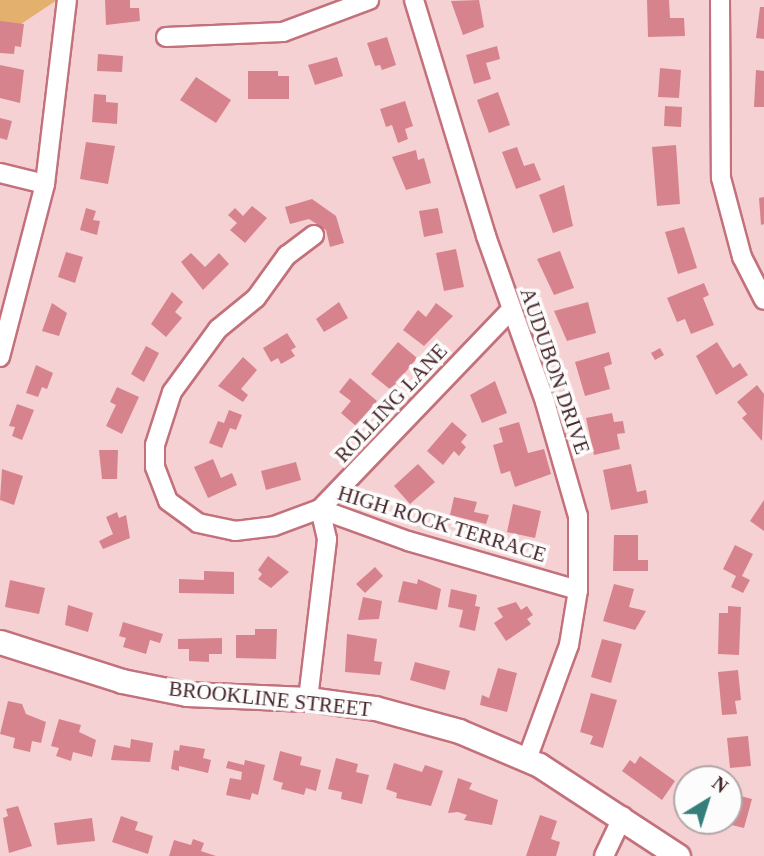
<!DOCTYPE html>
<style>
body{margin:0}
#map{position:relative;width:764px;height:856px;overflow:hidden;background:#f5d1d3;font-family:"Times New Roman",serif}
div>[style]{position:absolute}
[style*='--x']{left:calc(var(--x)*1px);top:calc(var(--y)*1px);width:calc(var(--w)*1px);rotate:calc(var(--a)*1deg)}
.green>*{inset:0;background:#e3b06d}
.building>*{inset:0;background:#d7838d}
.roads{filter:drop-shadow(2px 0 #c3717b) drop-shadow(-2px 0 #c3717b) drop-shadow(0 2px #c3717b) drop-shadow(0 -2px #c3717b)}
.minor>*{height:18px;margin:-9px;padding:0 9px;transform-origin:9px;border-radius:9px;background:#fff}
.major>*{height:23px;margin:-11.5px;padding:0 11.5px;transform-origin:11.5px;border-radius:11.5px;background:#fff}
span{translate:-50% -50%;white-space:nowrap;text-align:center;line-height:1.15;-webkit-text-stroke:7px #fcfcfc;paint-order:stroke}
.street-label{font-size:21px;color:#472529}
.north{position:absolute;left:673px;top:765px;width:70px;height:70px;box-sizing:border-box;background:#fcfcfc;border:2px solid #b4a6a8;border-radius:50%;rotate:38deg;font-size:19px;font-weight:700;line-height:28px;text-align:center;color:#472529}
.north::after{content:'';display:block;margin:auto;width:24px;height:32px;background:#367e7c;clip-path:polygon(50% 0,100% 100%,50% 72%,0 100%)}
</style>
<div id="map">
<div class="green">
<div style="clip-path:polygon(0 0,57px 0,0 38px)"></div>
</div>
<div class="building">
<div style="clip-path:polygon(105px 0,130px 0,130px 8px,139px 8px,140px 21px,106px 25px)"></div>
<div style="clip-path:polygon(479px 0,484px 27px,463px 35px,451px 1px)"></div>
<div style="clip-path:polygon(647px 0,669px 0,670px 18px,684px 18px,685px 36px,648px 37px)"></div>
<div style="clip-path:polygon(760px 7px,764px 7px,764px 39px,756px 38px)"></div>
<div style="clip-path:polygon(0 21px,24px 24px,21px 47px,15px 46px,14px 54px,0 53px)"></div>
<div style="clip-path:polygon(387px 37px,396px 65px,382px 70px,380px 65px,375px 66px,367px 43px)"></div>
<div style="clip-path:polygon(497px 46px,500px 59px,486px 63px,491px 79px,474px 84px,466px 55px)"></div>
<div style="clip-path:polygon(98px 54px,123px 56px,122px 72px,97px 71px)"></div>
<div style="clip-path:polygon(337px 57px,343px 76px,315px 85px,308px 65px)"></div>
<div style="clip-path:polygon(0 65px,24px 70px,20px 103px,0 98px)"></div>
<div style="clip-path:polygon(660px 68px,681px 70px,679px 98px,658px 97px)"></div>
<div style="clip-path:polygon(756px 70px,764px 71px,764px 107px,754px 107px)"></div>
<div style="clip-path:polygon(248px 71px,278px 71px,278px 76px,289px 76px,289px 99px,248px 99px)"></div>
<div style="clip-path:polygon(196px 77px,231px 100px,216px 123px,180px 100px)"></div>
<div style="clip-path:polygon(498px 92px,510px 125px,489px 133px,477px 100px)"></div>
<div style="clip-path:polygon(94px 94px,106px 95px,106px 102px,118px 103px,117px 124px,92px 122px)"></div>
<div style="clip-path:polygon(405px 101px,413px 126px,405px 129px,408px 139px,398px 143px,392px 125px,386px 127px,380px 109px)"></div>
<div style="clip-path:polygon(665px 106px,682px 107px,681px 127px,664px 126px)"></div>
<div style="clip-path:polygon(0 118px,12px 121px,7px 140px,0 138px)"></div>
<div style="clip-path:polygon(86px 142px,115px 146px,108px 184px,80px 179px)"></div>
<div style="clip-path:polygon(676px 145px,680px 204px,657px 206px,652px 147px)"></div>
<div style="clip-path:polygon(517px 147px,524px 166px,534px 163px,541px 180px,516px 189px,502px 152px)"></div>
<div style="clip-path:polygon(416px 150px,418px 160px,424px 158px,431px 183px,406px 190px,392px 157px)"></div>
<div style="clip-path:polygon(564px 185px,573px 226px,553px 233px,539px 195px)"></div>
<div style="clip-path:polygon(764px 197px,764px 224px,761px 225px,759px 198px)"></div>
<div style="clip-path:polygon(312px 199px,336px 216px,344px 243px,330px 247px,326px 230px,309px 219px,290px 224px,285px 207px)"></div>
<div style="clip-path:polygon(252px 206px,267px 218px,245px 243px,230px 230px,237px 223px,228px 215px,235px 208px,243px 216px)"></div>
<div style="clip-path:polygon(86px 208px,96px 211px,93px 220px,100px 221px,97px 235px,80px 230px)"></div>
<div style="clip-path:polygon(438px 208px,443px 233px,424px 237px,419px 211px)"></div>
<div style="clip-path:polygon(684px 227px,697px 268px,678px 274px,665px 232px)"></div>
<div style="clip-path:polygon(456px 249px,464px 287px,444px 291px,436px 253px)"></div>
<div style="clip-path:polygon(560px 251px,574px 288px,554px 295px,537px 259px)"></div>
<div style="clip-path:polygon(66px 252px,83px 257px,75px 283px,58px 277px)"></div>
<div style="clip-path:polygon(191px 253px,205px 267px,219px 253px,229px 264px,203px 290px,181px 262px)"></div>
<div style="clip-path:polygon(704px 283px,709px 295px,703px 298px,714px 325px,691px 334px,685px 319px,677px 322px,667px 298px)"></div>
<div style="clip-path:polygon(172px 292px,183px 302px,175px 312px,182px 318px,166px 337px,151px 324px)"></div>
<div style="clip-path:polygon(339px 302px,348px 318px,324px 332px,316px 319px)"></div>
<div style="clip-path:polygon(588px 302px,596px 333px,567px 341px,554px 311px)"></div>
<div style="clip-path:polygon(52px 303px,67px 313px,59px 336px,42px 331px)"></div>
<div style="clip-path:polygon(436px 303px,453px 316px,424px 346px,403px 330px,418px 310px,426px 317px)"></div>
<div style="clip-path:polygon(287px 333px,296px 347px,291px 350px,295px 356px,281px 364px,278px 358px,271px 362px,263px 348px)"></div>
<div style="clip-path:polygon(398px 342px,417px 358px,391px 390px,371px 374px)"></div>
<div style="clip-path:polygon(717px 342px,733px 368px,740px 363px,748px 375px,716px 395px,696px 356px)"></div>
<div style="clip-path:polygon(146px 346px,159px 353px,144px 382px,131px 374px)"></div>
<div style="clip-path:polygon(660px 348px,664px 355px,655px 360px,651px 353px)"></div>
<div style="clip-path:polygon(609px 352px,612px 364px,604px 367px,610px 389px,585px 396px,575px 362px)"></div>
<div style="clip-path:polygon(243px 357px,257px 370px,241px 389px,248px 395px,243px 402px,218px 386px)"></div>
<div style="clip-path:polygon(36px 365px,53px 373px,47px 389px,42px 387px,38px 397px,26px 393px)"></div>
<div style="clip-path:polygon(350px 378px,377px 401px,356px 426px,341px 413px,351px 401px,339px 392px)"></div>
<div style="clip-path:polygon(495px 381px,507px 413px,482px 423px,470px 395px)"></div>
<div style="clip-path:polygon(757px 385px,764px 394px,762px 441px,742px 418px,747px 414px,737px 402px)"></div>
<div style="clip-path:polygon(117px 387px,139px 397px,122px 434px,106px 426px,116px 405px,110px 402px)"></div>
<div style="clip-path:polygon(17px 404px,34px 410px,22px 440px,12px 436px,15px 427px,9px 426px)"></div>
<div style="clip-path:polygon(229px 410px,242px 415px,236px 430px,230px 428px,222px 448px,209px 443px,218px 421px,224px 423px)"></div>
<div style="clip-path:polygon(612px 413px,614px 422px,623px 421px,625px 433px,617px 434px,620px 449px,594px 455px,586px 418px)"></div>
<div style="clip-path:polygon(452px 422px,467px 435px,461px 442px,466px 447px,459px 456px,454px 451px,443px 465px,427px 451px)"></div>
<div style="clip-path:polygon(519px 422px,528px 453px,544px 449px,551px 474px,515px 487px,510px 471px,501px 474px,493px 445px,503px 442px,499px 428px)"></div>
<div style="clip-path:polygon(99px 450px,118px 450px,117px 479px,102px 479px)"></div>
<div style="clip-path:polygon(213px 459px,221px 478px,232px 473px,237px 485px,208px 498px,194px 467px)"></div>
<div style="clip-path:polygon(296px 462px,301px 480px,266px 490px,261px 471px)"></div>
<div style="clip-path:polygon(418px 464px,435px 482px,410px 504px,394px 486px)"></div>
<div style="clip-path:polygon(631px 464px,637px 492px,646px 490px,648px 503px,611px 510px,603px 470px)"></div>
<div style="clip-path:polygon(2px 469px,23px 476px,14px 505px,0 500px)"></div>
<div style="clip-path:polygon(454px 497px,477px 502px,474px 512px,489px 515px,486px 524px,450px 515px)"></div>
<div style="clip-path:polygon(764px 500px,764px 531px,750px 521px)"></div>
<div style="clip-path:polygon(513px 504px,541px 511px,535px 538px,507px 532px)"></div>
<div style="clip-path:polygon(117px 512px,119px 518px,126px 515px,130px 538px,103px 549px,99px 541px,113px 534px,106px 517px)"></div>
<div style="clip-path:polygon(614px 535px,638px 535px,638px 560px,648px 560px,648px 571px,613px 571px)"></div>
<div style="clip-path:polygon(735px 545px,753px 554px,742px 576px,750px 580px,743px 593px,731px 587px,736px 576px,723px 569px)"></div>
<div style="clip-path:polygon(268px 556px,289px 572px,271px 588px,258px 579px,262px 574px,258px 570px)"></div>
<div style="clip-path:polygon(375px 567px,383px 576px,365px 593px,356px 584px)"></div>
<div style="clip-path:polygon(204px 571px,234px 572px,234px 594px,179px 593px,179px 579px,204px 580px)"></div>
<div style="clip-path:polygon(418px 579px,441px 589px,437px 610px,398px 602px,403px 581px,417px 584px)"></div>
<div style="clip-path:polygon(10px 580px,45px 588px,39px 614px,5px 607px)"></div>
<div style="clip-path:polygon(614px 584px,634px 589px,629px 607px,646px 611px,635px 630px,603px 621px)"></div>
<div style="clip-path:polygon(451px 589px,477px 595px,475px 606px,480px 607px,475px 631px,459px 627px,463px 610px,448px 607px)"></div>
<div style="clip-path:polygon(363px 597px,382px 601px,379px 619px,358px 620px)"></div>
<div style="clip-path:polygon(516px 602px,521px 610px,527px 606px,533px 615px,527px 619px,531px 624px,506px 641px,494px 623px,503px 617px,497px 608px)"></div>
<div style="clip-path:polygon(68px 605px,93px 613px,88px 632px,65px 625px)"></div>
<div style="clip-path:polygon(728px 606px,741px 607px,739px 655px,718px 654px,719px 613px,728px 613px)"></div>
<div style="clip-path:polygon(123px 622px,163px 634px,160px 643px,150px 640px,146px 654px,123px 647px,126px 638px,119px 636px)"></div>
<div style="clip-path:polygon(255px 629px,277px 629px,276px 659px,236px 658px,236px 635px,255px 635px)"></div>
<div style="clip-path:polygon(347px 634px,377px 639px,374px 661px,382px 662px,380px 675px,345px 672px)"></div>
<div style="clip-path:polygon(222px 638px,222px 654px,209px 654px,209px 662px,189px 661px,189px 649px,178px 649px,178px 639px)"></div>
<div style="clip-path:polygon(602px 639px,622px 644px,611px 683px,591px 677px)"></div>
<div style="clip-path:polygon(415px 662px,450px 671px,445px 690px,410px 680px)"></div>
<div style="clip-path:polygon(498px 668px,517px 673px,507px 712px,480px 705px,482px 695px,489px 698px)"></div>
<div style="clip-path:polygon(738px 670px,741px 700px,735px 701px,737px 714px,722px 715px,718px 672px)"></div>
<div style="clip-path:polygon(591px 693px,617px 700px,603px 748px,590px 744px,593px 736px,580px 732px)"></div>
<div style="clip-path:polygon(8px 701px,22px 704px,26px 714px,46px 722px,41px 743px,32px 741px,30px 752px,13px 748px,15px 738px,0 734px)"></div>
<div style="clip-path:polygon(59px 719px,81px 725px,79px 732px,96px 740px,92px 757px,73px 752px,71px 761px,56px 756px,59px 748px,51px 746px)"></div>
<div style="clip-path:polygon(748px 736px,751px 766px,730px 768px,727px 738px)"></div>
<div style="clip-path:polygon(131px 739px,153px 743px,150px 762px,111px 760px,114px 745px,130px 748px)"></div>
<div style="clip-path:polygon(180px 745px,205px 749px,203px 758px,211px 760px,208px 773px,179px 766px,179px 771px,171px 769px,174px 750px,179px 751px)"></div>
<div style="clip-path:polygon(280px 751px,302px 757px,300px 765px,321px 770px,316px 791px,306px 788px,304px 795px,281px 789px,283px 783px,273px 780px)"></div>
<div style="clip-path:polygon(640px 756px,675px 781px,662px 800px,622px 771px,630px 760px,635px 764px)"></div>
<div style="clip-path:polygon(336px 758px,358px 764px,356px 772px,369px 775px,362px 804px,341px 799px,342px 792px,328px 789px)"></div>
<div style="clip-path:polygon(245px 760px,265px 765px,258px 795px,252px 793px,250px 800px,226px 795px,230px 778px,241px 780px,242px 772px,226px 768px,228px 761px,244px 765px)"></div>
<div style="clip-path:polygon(394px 763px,422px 772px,425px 765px,443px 771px,431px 806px,396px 798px,397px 793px,386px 789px)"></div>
<div style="clip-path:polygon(458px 778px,472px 783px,469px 789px,498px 800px,492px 825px,464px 820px,467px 815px,458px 812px,448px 813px)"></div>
<div style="clip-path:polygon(729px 793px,752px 799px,744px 828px,723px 823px,729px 821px)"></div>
<div style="clip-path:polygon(18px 806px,32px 846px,9px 853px,3px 818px,8px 816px,6px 809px)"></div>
<div style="clip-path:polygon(540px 815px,557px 821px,551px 839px,560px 842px,556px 856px,526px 856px)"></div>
<div style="clip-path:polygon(121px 816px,138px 822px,135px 830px,153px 836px,148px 854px,112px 842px)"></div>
<div style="clip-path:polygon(92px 818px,95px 841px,57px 845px,54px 823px)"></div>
<div style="clip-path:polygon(193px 839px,204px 843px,201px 851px,216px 856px,169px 856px,174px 840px,191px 845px)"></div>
</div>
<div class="roads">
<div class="minor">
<div style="--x:414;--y:0;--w:247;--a:73"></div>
<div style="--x:486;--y:236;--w:176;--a:70.4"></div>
<div style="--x:545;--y:402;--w:119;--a:73.9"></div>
<div style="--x:578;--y:516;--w:74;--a:90"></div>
<div style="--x:578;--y:590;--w:56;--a:99.3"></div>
<div style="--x:569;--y:645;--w:121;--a:110.2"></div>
<div style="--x:720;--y:0;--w:178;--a:89.7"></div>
<div style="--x:721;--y:178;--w:82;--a:75.1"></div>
<div style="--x:742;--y:257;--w:48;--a:62.9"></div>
<div style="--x:166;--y:37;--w:117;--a:-2.4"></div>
<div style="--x:283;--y:32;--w:92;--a:-20.4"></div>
<div style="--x:0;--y:173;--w:46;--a:13.7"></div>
<div style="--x:314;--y:235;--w:34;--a:143"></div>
<div style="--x:287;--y:255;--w:53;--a:125.8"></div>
<div style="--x:256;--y:298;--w:49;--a:140.8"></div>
<div style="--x:218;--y:329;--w:78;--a:126.1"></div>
<div style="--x:172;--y:392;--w:56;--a:107.8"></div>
<div style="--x:155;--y:445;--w:22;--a:90"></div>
<div style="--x:155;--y:467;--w:36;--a:69"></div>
<div style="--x:168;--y:501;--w:37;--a:36"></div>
<div style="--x:198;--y:523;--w:38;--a:12"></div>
<div style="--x:235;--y:531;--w:39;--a:-7"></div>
<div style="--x:274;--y:526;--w:49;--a:-20.3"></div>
<div style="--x:320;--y:509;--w:94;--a:20"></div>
<div style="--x:408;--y:541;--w:177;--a:16.1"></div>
<div style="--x:0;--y:357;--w:179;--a:-75.4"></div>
<div style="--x:45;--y:184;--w:185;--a:-83.2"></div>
<div style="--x:308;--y:699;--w:161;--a:-83.2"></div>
<div style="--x:327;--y:539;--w:31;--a:-103"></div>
<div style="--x:320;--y:509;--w:276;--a:-46.2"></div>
<div style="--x:604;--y:856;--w:44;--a:-64.6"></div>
</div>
<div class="major">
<div style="--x:0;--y:642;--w:128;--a:17.7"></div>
<div style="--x:122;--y:681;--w:66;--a:11.3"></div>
<div style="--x:187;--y:694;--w:121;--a:2.4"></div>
<div style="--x:308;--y:699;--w:68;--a:7.7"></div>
<div style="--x:375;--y:708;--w:87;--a:15.3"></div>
<div style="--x:459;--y:731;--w:87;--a:23"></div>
<div style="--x:539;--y:765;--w:166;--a:33.2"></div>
</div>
</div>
<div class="street-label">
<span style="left:555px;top:371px;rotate:71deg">AUDUBON DRIVE</span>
<span style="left:391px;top:403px;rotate:-47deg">ROLLING LANE</span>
<span style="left:442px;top:524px;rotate:17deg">HIGH ROCK TERRACE</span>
<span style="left:270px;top:699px;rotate:6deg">BROOKLINE STREET</span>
</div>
<div class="north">N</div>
</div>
